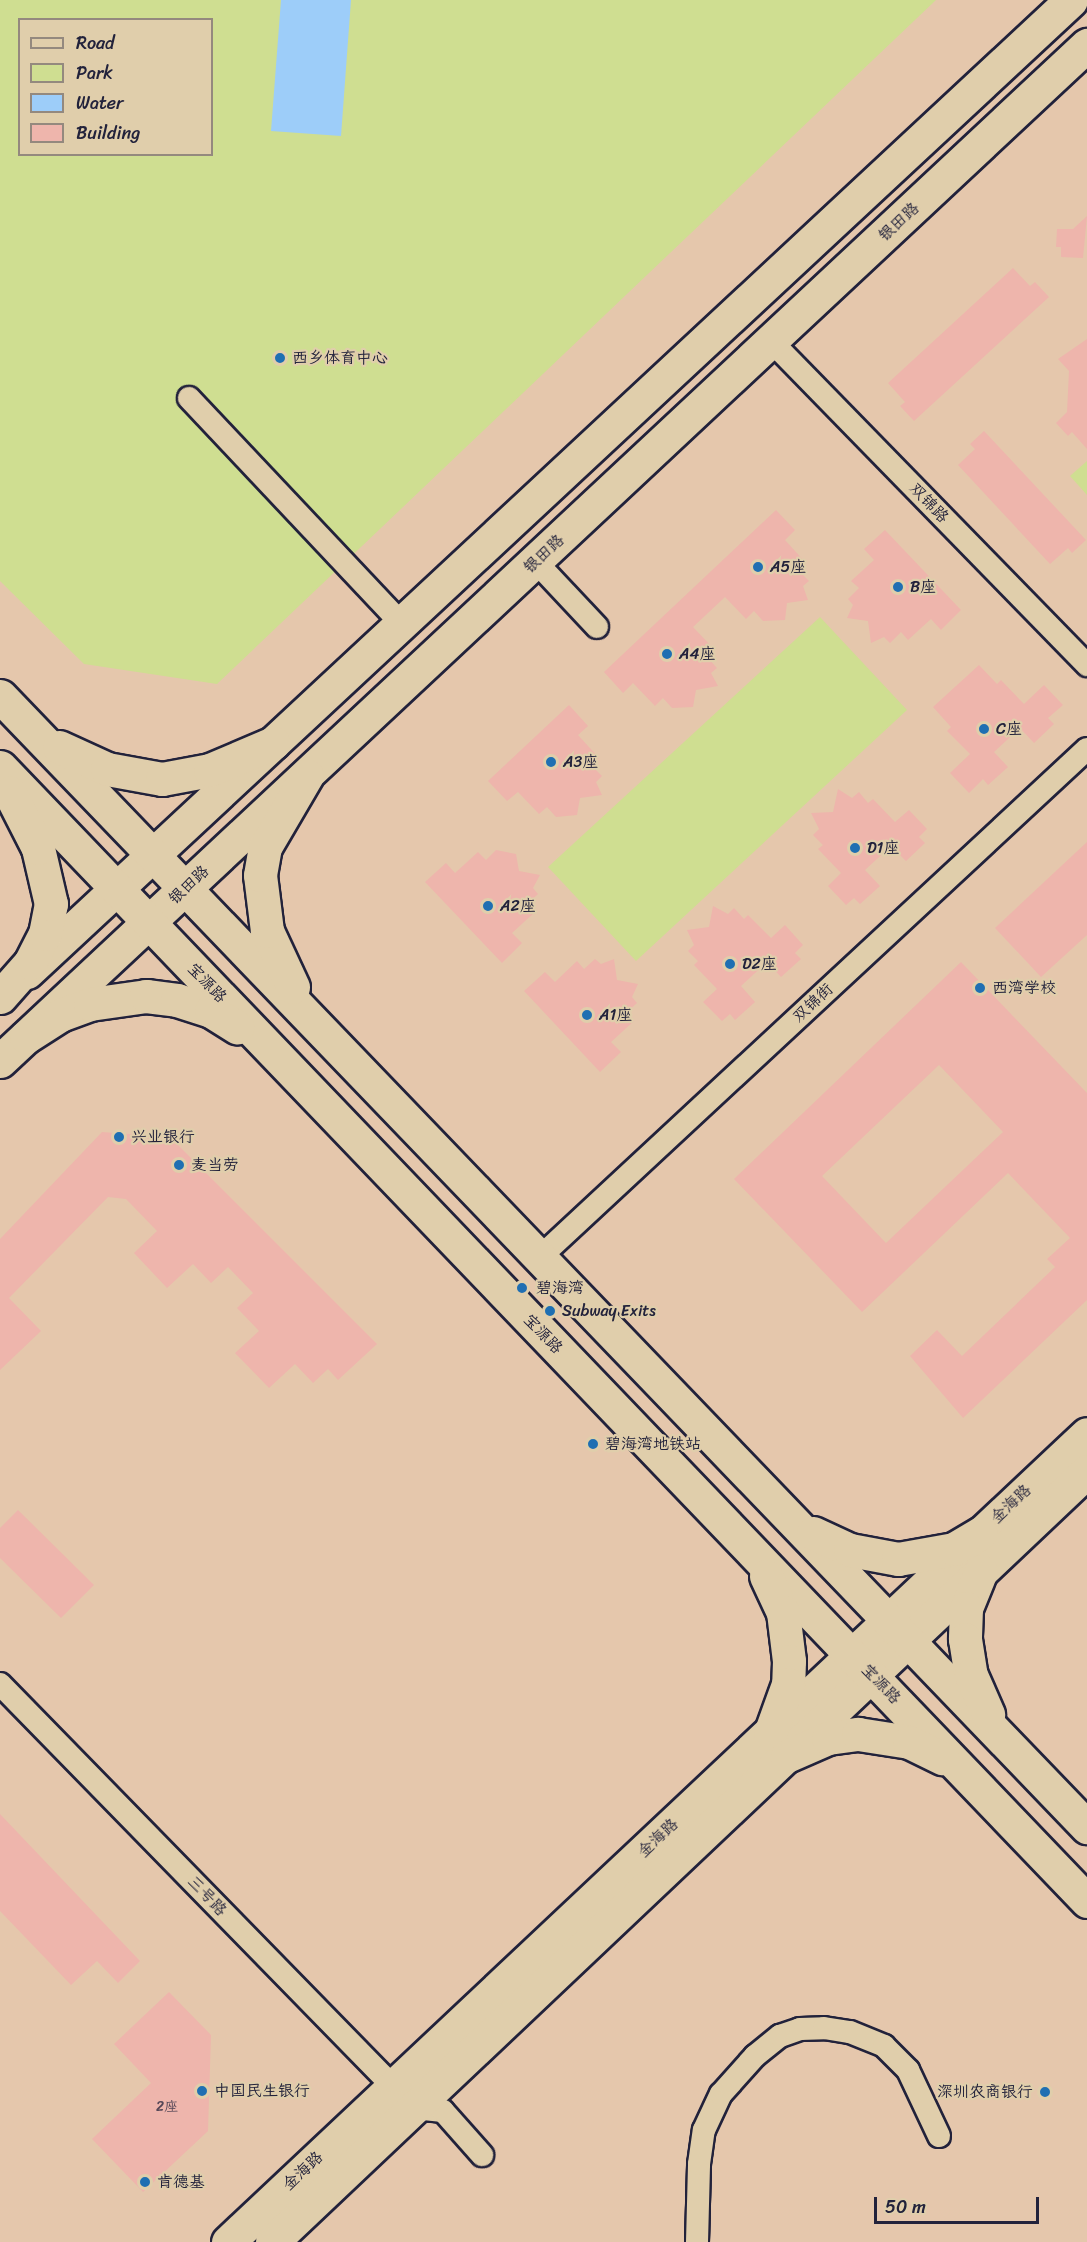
<!DOCTYPE html>
<meta charset="utf-8">
<style>
body{margin:0}
#map{position:relative;width:1087px;height:2242px;overflow:hidden;background:#e5c7ac;font-family:Sriracha,"LXGW WenKai TC",sans-serif}
div>[style]{position:absolute}
[style*='--x']{left:calc(var(--x)*1px);top:calc(var(--y)*1px);width:calc(var(--w)*1px);rotate:calc(var(--a)*1deg)}
.green>*{inset:0;background:#cfde91}
.water>*{inset:0;background:#9dcdf9}
.building>*{inset:0;background:#eeb5ac}
.roads{filter:drop-shadow(2px 0 #22223b) drop-shadow(-2px 0 #22223b) drop-shadow(0 2px #22223b) drop-shadow(0 -2px #22223b)}
.street>*{height:22px;margin:-11px;padding:0 11px;transform-origin:11px;border-radius:11px;background:#e0ceab}
.secondary>*{height:33px;margin:-16.5px;padding:0 16.5px;transform-origin:16.5px;border-radius:16.5px;background:#e0ceab}
.primary>*{height:33px;margin:-16.5px;padding:0 16.5px;transform-origin:16.5px;border-radius:16.5px;background:#e0ceab}
.dots>*{width:16px;height:16px;translate:-50% -50%;box-sizing:border-box;border:3px solid #e0ceab;border-radius:50%}
span{translate:-50% -50%;white-space:nowrap;text-align:center;line-height:1.15;-webkit-text-stroke:4.5px #e0ceab;paint-order:stroke}
.number-label{font-size:14px;color:#554757}
.number-label span{-webkit-text-stroke-width:0}
.street-label{font-size:16px;color:#22223b}
.poi-label{font-size:16px;color:#22223b}
.left{translate:0 -50%;text-align:left}
.right{translate:-100% -50%;text-align:right}
.legend{position:absolute;left:18px;top:18px;width:195px;height:138px;box-sizing:border-box;background:#e0ceab;border:2px solid #94897e;margin:0;padding:8px 10px;list-style:none;font-size:18px;color:#22223b}
.legend li{display:flex;align-items:center;gap:12px;height:30px}
.legend b{width:30px;border:2px solid #94897e}
.scale{position:absolute;left:874px;top:2197px;width:165px;height:27px;box-sizing:border-box;border:3px solid #22223b;border-top:0;padding-left:8px;font-size:18px;line-height:21px;white-space:nowrap;color:#22223b;-webkit-text-stroke:4px #e0ceab;paint-order:stroke}
</style>
<div id="map">
<div class="green">
<div style="clip-path:polygon(evenodd,0 0,936px 0,217px 684px,84px 664px,0 581px,0 0,20px 20px,212px 20px,212px 154px,20px 154px,20px 20px)"></div>
<div style="clip-path:polygon(1087px 461px,1087px 495px,1070px 476px)"></div>
<div style="clip-path:polygon(820px 617px,907px 710px,636px 961px,548px 867px)"></div>
</div>
<div class="water">
<div style="clip-path:polygon(281px 0,351px 0,341px 136px,271px 131px)"></div>
</div>
<div class="building">
<div style="clip-path:polygon(1087px 216px,1083px 258px,1061px 257px,1061px 247px,1056px 247px,1057px 229px,1073px 229px)"></div>
<div style="clip-path:polygon(1013px 268px,1030px 286px,1035px 282px,1049px 297px,914px 421px,900px 406px,905px 402px,888px 383px)"></div>
<div style="clip-path:polygon(1087px 339px,1087px 449px,1072px 432px,1068px 436px,1056px 423px,1067px 412px,1069px 371px,1058px 359px)"></div>
<div style="clip-path:polygon(984px 431px,1086px 540px,1072px 553px,1068px 548px,1050px 564px,958px 465px,975px 449px,970px 444px)"></div>
<div style="clip-path:polygon(776px 510px,795px 530px,785px 540px,806px 563px,798px 570px,809px 581px,803px 586px,808px 600px,787px 603px,785px 620px,763px 621px,754px 611px,746px 619px,725px 597px,693px 627px,715px 650px,707px 657px,717px 668px,711px 673px,718px 686px,696px 690px,693px 707px,672px 708px,663px 698px,655px 706px,633px 683px,623px 693px,604px 672px)"></div>
<div style="clip-path:polygon(885px 530px,961px 610px,941px 630px,931px 619px,908px 640px,901px 632px,890px 643px,884px 637px,871px 643px,868px 621px,847px 618px,853px 605px,848px 599px,859px 588px,851px 581px,874px 560px,864px 549px)"></div>
<div style="clip-path:polygon(979px 665px,997px 684px,1001px 680px,1024px 704px,1044px 685px,1063px 705px,1048px 718px,1054px 724px,1034px 743px,1020px 728px,994px 752px,1008px 767px,988px 785px,983px 779px,969px 793px,950px 773px,970px 754px,947px 731px,951px 727px,933px 707px)"></div>
<div style="clip-path:polygon(569px 705px,588px 726px,578px 735px,599px 758px,591px 765px,602px 776px,596px 782px,602px 795px,580px 798px,577px 815px,556px 817px,547px 807px,539px 814px,518px 792px,507px 801px,488px 781px)"></div>
<div style="clip-path:polygon(838px 789px,852px 798px,859px 792px,868px 803px,873px 799px,895px 822px,909px 810px,927px 829px,919px 837px,925px 843px,906px 861px,891px 846px,865px 870px,880px 886px,860px 904px,854px 898px,846px 905px,828px 886px,841px 873px,818px 849px,823px 845px,813px 835px,819px 829px,811px 813px,833px 812px)"></div>
<div style="clip-path:polygon(1087px 842px,1087px 935px,1041px 977px,995px 928px)"></div>
<div style="clip-path:polygon(496px 850px,516px 854px,519px 871px,540px 875px,533px 888px,538px 894px,527px 904px,535px 912px,512px 933px,522px 943px,502px 963px,425px 882px,446px 863px,455px 873px,478px 852px,486px 860px)"></div>
<div style="clip-path:polygon(713px 906px,728px 914px,734px 908px,744px 919px,748px 915px,771px 938px,785px 925px,803px 945px,795px 953px,801px 959px,781px 977px,767px 962px,741px 986px,755px 1002px,735px 1020px,730px 1014px,722px 1021px,703px 1002px,717px 989px,694px 965px,698px 961px,688px 951px,694px 945px,687px 930px,709px 927px)"></div>
<div style="clip-path:polygon(595px 959px,601px 964px,614px 959px,617px 980px,638px 984px,632px 997px,637px 1003px,626px 1013px,634px 1021px,611px 1042px,621px 1052px,600px 1072px,524px 991px,545px 972px,555px 982px,577px 961px,584px 969px)"></div>
<div style="clip-path:polygon(evenodd,961px 962px,1087px 1093px,1087px 1300px,963px 1418px,910px 1356px,937px 1330px,962px 1356px,1055px 1267px,1047px 1259px,1070px 1238px,1008px 1173px,862px 1312px,734px 1179px,961px 962px,939px 1065px,1003px 1132px,886px 1243px,822px 1176px,939px 1065px)"></div>
<div style="clip-path:polygon(102px 1132px,170px 1137px,377px 1344px,338px 1380px,328px 1369px,313px 1383px,295px 1364px,269px 1388px,235px 1353px,259px 1331px,237px 1308px,253px 1293px,228px 1267px,211px 1283px,193px 1264px,167px 1288px,134px 1253px,157px 1231px,126px 1199px,108px 1197px,9px 1298px,41px 1331px,0 1370px,0 1239px)"></div>
<div style="clip-path:polygon(18px 1510px,94px 1585px,61px 1618px,0 1558px,0 1528px)"></div>
<div style="clip-path:polygon(0 1814px,140px 1961px,118px 1983px,97px 1961px,71px 1985px,0 1911px)"></div>
<div style="clip-path:polygon(169px 1992px,211px 2035px,208px 2131px,143px 2192px,92px 2139px,151px 2083px,114px 2044px)"></div>
</div>
<div class="roads">
<div class="street">
<div style="--x:771;--y:341;--w:453;--a:45.7"></div>
<div style="--x:189;--y:398;--w:309;--a:46.7"></div>
<div style="--x:536;--y:562;--w:89;--a:46.8"></div>
<div style="--x:539;--y:1258;--w:748;--a:-42.89"></div>
<div style="--x:0;--y:1684;--w:593;--a:45.68"></div>
<div style="--x:414;--y:2108;--w:29;--a:6"></div>
<div style="--x:443;--y:2111;--w:59;--a:48.4"></div>
<div style="--x:697;--y:2242;--w:78;--a:-88.5"></div>
<div style="--x:699;--y:2164;--w:34;--a:-82"></div>
<div style="--x:704;--y:2130;--w:40;--a:-65"></div>
<div style="--x:721;--y:2094;--w:51;--a:-48.2"></div>
<div style="--x:755;--y:2056;--w:32;--a:-39"></div>
<div style="--x:780;--y:2036;--w:21;--a:-19"></div>
<div style="--x:800;--y:2029;--w:24;--a:-2"></div>
<div style="--x:824;--y:2028;--w:26;--a:9"></div>
<div style="--x:850;--y:2032;--w:37;--a:22"></div>
<div style="--x:884;--y:2046;--w:34;--a:45"></div>
<div style="--x:908;--y:2070;--w:73;--a:64.8"></div>
</div>
<div class="secondary">
<div style="--x:27;--y:972;--w:1426;--a:-42.95"></div>
<div style="--x:0;--y:1061;--w:1488;--a:-43.07"></div>
<div style="--x:228;--y:2242;--w:1179;--a:-43.25"></div>
<div style="--x:272;--y:2242;--w:1122;--a:-43.41"></div>
</div>
<div class="primary">
<div style="--x:0;--y:696;--w:1569;--a:46.14"></div>
<div style="--x:59;--y:747;--w:53;--a:24.6"></div>
<div style="--x:107;--y:769;--w:56;--a:10.3"></div>
<div style="--x:162;--y:779;--w:49;--a:-10.6"></div>
<div style="--x:210;--y:770;--w:69;--a:-23.2"></div>
<div style="--x:0;--y:767;--w:1571;--a:46.21"></div>
<div style="--x:293;--y:987;--w:62;--a:-114.9"></div>
<div style="--x:267;--y:931;--w:56;--a:-97.1"></div>
<div style="--x:260;--y:875;--w:28;--a:-80"></div>
<div style="--x:265;--y:847;--w:83;--a:-59.7"></div>
<div style="--x:0;--y:997;--w:45;--a:-48.6"></div>
<div style="--x:30;--y:963;--w:33;--a:-63"></div>
<div style="--x:45;--y:934;--w:31;--a:-79"></div>
<div style="--x:51;--y:904;--w:57;--a:-103.1"></div>
<div style="--x:38;--y:848;--w:62;--a:-117"></div>
<div style="--x:26;--y:1037;--w:40;--a:-32.9"></div>
<div style="--x:60;--y:1015;--w:32;--a:-20"></div>
<div style="--x:90;--y:1004;--w:57;--a:-8.1"></div>
<div style="--x:146;--y:996;--w:31;--a:7"></div>
<div style="--x:177;--y:1000;--w:36;--a:18"></div>
<div style="--x:211;--y:1011;--w:31;--a:32"></div>
<div style="--x:813;--y:1533;--w:41;--a:24.7"></div>
<div style="--x:850;--y:1550;--w:49;--a:10.6"></div>
<div style="--x:898;--y:1559;--w:57;--a:-10.1"></div>
<div style="--x:954;--y:1549;--w:31;--a:-31"></div>
<div style="--x:981;--y:1571;--w:40;--a:112"></div>
<div style="--x:966;--y:1608;--w:31;--a:92"></div>
<div style="--x:965;--y:1639;--w:36;--a:81"></div>
<div style="--x:971;--y:1675;--w:43;--a:66.4"></div>
<div style="--x:766;--y:1576;--w:40;--a:65"></div>
<div style="--x:783;--y:1612;--w:49;--a:83"></div>
<div style="--x:789;--y:1661;--w:23;--a:92"></div>
<div style="--x:788;--y:1684;--w:53;--a:109.8"></div>
<div style="--x:787;--y:1756;--w:45;--a:-23.7"></div>
<div style="--x:828;--y:1738;--w:30;--a:-8"></div>
<div style="--x:858;--y:1734;--w:52;--a:8.9"></div>
<div style="--x:909;--y:1742;--w:37;--a:26"></div>
</div>
</div>
<div class="dots">
<div style="left:280px;top:358px;background:#1f6fb2"></div>
<div style="left:758px;top:567px;background:#1f6fb2"></div>
<div style="left:898px;top:587px;background:#1f6fb2"></div>
<div style="left:667px;top:654px;background:#1f6fb2"></div>
<div style="left:984px;top:729px;background:#1f6fb2"></div>
<div style="left:551px;top:762px;background:#1f6fb2"></div>
<div style="left:855px;top:848px;background:#1f6fb2"></div>
<div style="left:488px;top:906px;background:#1f6fb2"></div>
<div style="left:730px;top:964px;background:#1f6fb2"></div>
<div style="left:980px;top:988px;background:#1f6fb2"></div>
<div style="left:587px;top:1015px;background:#1f6fb2"></div>
<div style="left:119px;top:1137px;background:#1f6fb2"></div>
<div style="left:179px;top:1165px;background:#1f6fb2"></div>
<div style="left:522px;top:1288px;background:#1f6fb2"></div>
<div style="left:550px;top:1311px;background:#1f6fb2"></div>
<div style="left:593px;top:1444px;background:#1f6fb2"></div>
<div style="left:202px;top:2091px;background:#1f6fb2"></div>
<div style="left:1045px;top:2092px;background:#1f6fb2"></div>
<div style="left:145px;top:2182px;background:#1f6fb2"></div>
</div>
<div class="number-label">
<span style="left:167px;top:2107px">2座</span>
</div>
<div class="street-label">
<span style="left:899px;top:222px;rotate:-43deg">银田路</span>
<span style="left:929px;top:503px;rotate:46deg">双锦路</span>
<span style="left:544px;top:554px;rotate:-43deg">银田路</span>
<span style="left:189px;top:885px;rotate:-43deg">银田路</span>
<span style="left:207px;top:983px;rotate:46deg">宝源路</span>
<span style="left:813px;top:1003px;rotate:-43deg">双锦街</span>
<span style="left:543px;top:1334px;rotate:46deg">宝源路</span>
<span style="left:1011px;top:1504px;rotate:-43deg">金海路</span>
<span style="left:881px;top:1684px;rotate:46deg">宝源路</span>
<span style="left:658px;top:1838px;rotate:-43deg">金海路</span>
<span style="left:207px;top:1896px;rotate:46deg">三号路</span>
<span style="left:303px;top:2171px;rotate:-43deg">金海路</span>
</div>
<div class="poi-label">
<span class="left" style="left:292px;top:358px">西乡体育中心</span>
<span class="left" style="left:770px;top:567px">A5座</span>
<span class="left" style="left:910px;top:587px">B座</span>
<span class="left" style="left:679px;top:654px">A4座</span>
<span class="left" style="left:996px;top:729px">C座</span>
<span class="left" style="left:563px;top:762px">A3座</span>
<span class="left" style="left:867px;top:848px">D1座</span>
<span class="left" style="left:500px;top:906px">A2座</span>
<span class="left" style="left:742px;top:964px">D2座</span>
<span class="left" style="left:992px;top:988px">西湾学校</span>
<span class="left" style="left:599px;top:1015px">A1座</span>
<span class="left" style="left:131px;top:1137px">兴业银行</span>
<span class="left" style="left:191px;top:1165px">麦当劳</span>
<span class="left" style="left:536px;top:1288px">碧海湾</span>
<span class="left" style="left:562px;top:1311px">Subway Exits</span>
<span class="left" style="left:605px;top:1444px">碧海湾地铁站</span>
<span class="left" style="left:214px;top:2091px">中国民生银行</span>
<span class="right" style="left:1033px;top:2092px">深圳农商银行</span>
<span class="left" style="left:157px;top:2182px">肯德基</span>
</div>
<ul class="legend">
<li><b style="height:8px;background:#e0ceab"></b>Road</li>
<li><b style="height:16px;background:#cfde91"></b>Park</li>
<li><b style="height:16px;background:#9dcdf9"></b>Water</li>
<li><b style="height:16px;background:#eeb5ac"></b>Building</li>
</ul>
<div class="scale">50 m</div>
</div>
